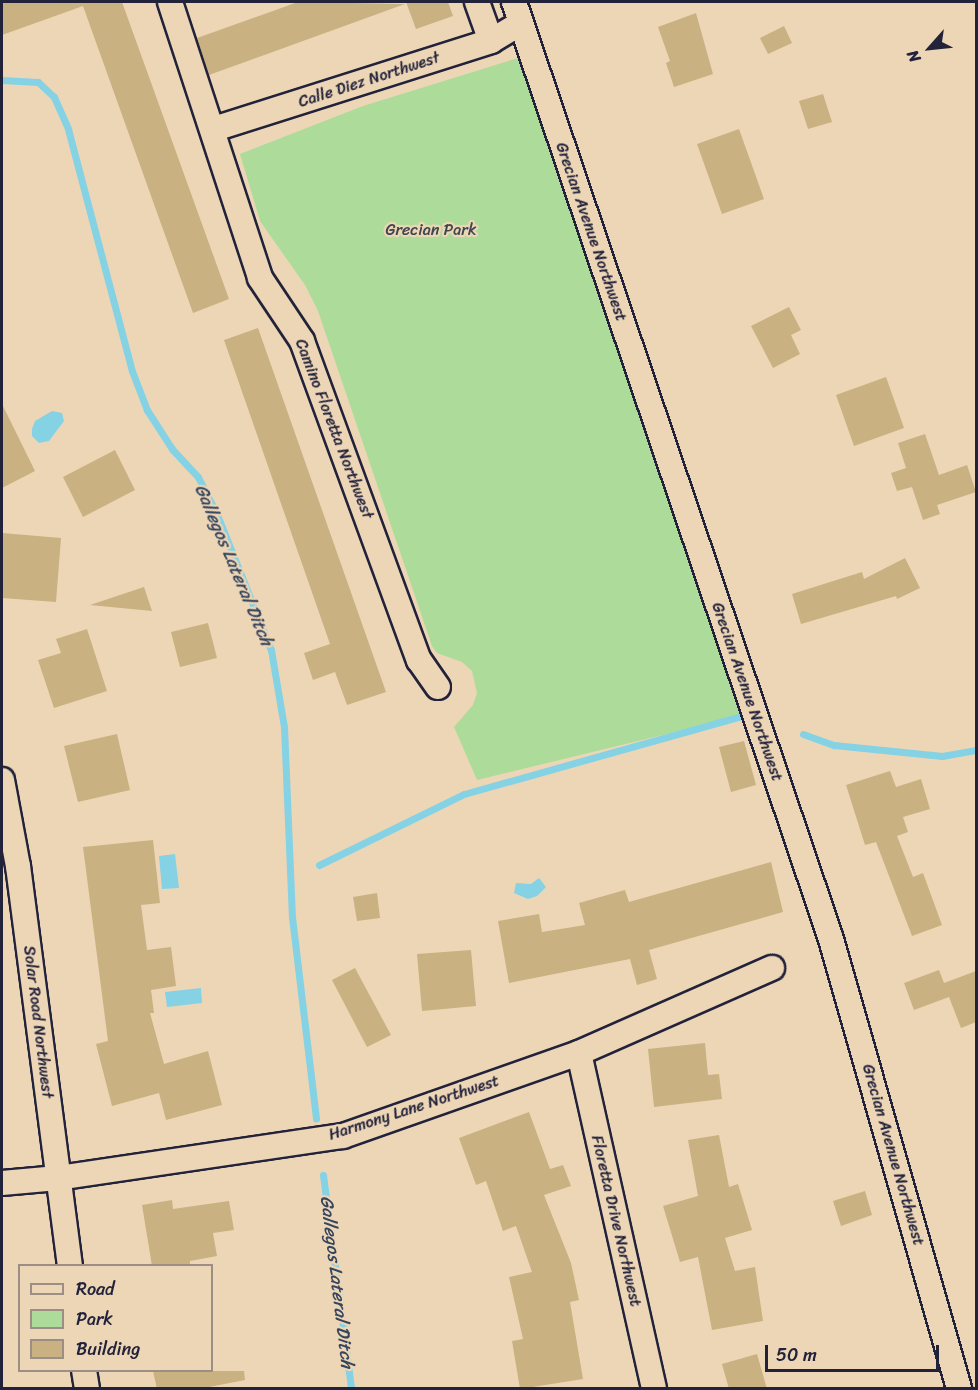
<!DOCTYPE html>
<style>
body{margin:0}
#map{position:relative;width:978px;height:1390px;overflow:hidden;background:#edd6b6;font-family:Sriracha,sans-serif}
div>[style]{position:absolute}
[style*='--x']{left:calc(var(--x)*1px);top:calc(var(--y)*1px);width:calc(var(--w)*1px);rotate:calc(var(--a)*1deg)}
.green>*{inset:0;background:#acdb9a}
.water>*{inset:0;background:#85d2e4}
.stream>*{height:7px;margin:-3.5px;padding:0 3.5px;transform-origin:3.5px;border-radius:3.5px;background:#85d2e4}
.building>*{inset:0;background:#c9b181}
.roads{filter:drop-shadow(2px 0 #22223b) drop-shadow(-2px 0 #22223b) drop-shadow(0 2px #22223b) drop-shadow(0 -2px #22223b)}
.minor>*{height:24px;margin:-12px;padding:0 12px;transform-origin:12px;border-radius:12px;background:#edd6b6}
span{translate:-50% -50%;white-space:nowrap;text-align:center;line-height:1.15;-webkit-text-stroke:4.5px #edd6b6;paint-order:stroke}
.street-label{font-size:16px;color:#22223b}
.park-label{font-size:16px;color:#3e474e}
.water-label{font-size:18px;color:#36455d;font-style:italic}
.frame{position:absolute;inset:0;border:3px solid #22223b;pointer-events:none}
.legend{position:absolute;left:18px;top:1264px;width:195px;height:108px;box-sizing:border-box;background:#edd6b6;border:2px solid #9c8e85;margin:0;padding:8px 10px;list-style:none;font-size:18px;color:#22223b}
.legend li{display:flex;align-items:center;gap:12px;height:30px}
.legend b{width:30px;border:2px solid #9c8e85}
.north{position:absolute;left:900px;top:18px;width:60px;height:60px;-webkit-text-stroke:4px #edd6b6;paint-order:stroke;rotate:243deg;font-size:16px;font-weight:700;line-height:24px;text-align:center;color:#22223b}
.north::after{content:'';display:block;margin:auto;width:21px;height:27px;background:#22223b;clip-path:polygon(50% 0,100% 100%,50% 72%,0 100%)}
.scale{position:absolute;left:765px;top:1345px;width:174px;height:27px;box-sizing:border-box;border:3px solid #22223b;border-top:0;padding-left:8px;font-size:18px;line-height:21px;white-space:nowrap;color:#22223b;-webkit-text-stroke:4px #edd6b6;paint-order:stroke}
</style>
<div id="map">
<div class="green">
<div style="clip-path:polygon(518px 58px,741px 716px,477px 780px,454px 727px,473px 705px,477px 693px,472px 671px,462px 662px,437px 653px,432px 646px,318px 311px,305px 285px,260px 221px,240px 154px,363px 106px)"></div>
</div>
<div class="water">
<div style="clip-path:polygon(52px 411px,62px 413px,64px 421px,49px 441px,39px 443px,32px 436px,32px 429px,35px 421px)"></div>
<div style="clip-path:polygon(175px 854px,179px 888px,162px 889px,159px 856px)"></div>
<div style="clip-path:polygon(539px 878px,546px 887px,537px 896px,528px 899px,514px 893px,516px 883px,531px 884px)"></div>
<div style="clip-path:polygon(201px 988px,202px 1003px,167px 1007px,165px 992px)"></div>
</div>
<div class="stream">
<div style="--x:2;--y:80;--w:36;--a:3"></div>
<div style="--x:38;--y:82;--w:22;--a:43"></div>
<div style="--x:54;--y:97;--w:35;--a:66"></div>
<div style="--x:68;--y:129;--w:250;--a:75.2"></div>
<div style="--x:132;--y:371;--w:42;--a:69"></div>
<div style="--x:147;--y:410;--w:46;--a:57.3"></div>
<div style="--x:172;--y:449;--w:38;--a:47"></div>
<div style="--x:198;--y:477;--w:39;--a:63"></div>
<div style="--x:216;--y:512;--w:149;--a:68.3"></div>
<div style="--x:271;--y:650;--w:78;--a:80.4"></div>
<div style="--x:284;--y:727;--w:190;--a:87.6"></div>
<div style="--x:292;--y:917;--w:203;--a:83.2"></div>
<div style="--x:803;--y:734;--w:33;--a:20"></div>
<div style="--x:834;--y:745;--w:109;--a:5.8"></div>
<div style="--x:942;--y:756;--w:35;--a:-10"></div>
<div style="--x:319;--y:865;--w:161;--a:-26.1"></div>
<div style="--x:464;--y:794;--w:288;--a:-15.7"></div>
<div style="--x:323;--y:1175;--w:215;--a:82.5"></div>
</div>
<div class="building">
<div style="clip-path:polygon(2px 2px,122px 2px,229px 299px,193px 313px,83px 6px,2px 35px)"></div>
<div style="clip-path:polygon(298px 2px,405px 4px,209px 75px,197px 38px)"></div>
<div style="clip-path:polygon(406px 2px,448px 2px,453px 16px,416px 29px)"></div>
<div style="clip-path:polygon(696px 13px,713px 74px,674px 87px,666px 63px,670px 61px,658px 27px)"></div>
<div style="clip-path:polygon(784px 26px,792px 43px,768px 54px,760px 38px)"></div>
<div style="clip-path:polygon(823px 94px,832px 122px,808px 129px,799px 101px)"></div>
<div style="clip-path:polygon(739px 129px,764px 199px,722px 214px,697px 144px)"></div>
<div style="clip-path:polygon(789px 307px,801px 330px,791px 335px,800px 354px,773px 368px,751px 326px)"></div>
<div style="clip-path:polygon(258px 328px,386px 692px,347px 705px,335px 672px,313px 680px,304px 653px,330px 644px,224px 340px)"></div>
<div style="clip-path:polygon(886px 377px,904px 428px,854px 446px,836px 395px)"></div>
<div style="clip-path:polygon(2px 404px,35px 471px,2px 488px)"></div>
<div style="clip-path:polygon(925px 434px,939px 475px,967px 465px,976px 492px,937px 505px,940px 514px,923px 520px,912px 487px,897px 491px,891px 473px,906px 468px,898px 443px)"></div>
<div style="clip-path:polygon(115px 450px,135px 490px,83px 517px,63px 477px)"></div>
<div style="clip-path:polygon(2px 533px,61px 538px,56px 602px,2px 598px)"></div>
<div style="clip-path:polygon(905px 558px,920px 588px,897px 599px,896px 596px,801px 624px,792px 594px,862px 572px,864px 579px)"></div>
<div style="clip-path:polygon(144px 587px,152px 611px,90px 605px)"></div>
<div style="clip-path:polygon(208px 623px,217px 658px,180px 667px,171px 632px)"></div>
<div style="clip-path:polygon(87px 629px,107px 691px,54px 708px,38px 660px,61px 653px,56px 639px)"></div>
<div style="clip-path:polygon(117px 734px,130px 790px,78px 802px,64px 746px)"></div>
<div style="clip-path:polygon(744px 741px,756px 785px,731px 792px,719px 747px)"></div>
<div style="clip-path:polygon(890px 771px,896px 787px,921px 779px,930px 809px,903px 817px,908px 832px,897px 836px,913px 877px,923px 873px,942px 925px,912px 936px,876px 842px,865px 845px,846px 785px)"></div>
<div style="clip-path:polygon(153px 840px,160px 903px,141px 905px,147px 950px,171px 947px,176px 986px,151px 990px,154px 1013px,150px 1013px,164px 1064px,208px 1051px,222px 1105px,166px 1120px,159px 1093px,112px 1106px,96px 1044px,108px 1041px,83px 847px)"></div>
<div style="clip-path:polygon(771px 862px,783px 912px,649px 950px,657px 979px,637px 985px,630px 959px,509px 983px,498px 921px,539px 914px,542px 932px,585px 925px,579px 903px,625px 890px,629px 902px)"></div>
<div style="clip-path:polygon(377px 893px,380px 918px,357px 921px,353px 897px)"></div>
<div style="clip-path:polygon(471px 950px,476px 1006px,422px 1011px,417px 954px)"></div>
<div style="clip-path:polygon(355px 968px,391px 1035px,367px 1047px,332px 980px)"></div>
<div style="clip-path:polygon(939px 970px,944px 983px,976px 971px,976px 1022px,961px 1028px,949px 997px,914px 1010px,904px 983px)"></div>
<div style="clip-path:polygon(705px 1043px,708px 1075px,719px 1074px,722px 1099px,654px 1107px,648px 1049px)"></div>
<div style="clip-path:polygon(529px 1112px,550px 1169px,563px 1165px,571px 1186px,544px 1195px,571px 1263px,579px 1300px,570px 1302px,583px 1379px,520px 1389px,512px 1341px,523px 1339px,509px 1277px,532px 1272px,516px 1226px,503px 1231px,486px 1181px,476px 1185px,459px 1138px)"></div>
<div style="clip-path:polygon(719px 1135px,729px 1187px,738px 1184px,752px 1230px,725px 1238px,735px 1271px,755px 1267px,763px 1321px,712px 1330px,698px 1257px,680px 1262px,663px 1206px,698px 1196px,688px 1140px)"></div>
<div style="clip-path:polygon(865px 1191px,872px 1215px,841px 1226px,833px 1201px)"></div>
<div style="clip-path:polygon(172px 1200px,173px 1209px,229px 1201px,234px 1230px,213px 1233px,217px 1256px,190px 1261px,190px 1266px,152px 1266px,142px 1205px)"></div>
<div style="clip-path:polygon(757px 1354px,767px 1389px,729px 1389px,722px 1364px)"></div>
<div style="clip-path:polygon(153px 1371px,244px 1371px,245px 1380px,199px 1389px,157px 1389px)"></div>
</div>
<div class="roads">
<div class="minor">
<div style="--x:170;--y:2;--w:290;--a:71.9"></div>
<div style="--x:260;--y:278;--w:76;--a:56.3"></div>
<div style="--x:302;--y:341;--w:340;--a:69.9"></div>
<div style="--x:419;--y:660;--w:33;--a:55"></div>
<div style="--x:477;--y:2;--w:41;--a:70.3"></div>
<div style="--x:514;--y:2;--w:989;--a:71.31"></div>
<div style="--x:831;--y:939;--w:467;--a:74.1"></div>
<div style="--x:214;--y:129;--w:291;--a:-17.6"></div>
<div style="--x:491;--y:41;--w:35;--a:-31"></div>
<div style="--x:2;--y:780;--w:87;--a:79.5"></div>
<div style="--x:18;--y:866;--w:403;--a:82.6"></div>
<div style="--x:579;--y:1053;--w:343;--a:77.4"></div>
<div style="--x:2;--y:1183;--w:56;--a:-5.1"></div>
<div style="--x:58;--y:1178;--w:288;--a:-8.4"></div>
<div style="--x:343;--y:1136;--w:250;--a:-19.4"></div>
<div style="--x:579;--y:1053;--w:211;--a:-23.8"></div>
<div style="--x:84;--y:1370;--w:18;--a:81"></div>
</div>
</div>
<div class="street-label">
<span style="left:369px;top:80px;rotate:-18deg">Calle Diez Northwest</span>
<span style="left:591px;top:232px;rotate:71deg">Grecian Avenue Northwest</span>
<span style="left:334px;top:429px;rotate:69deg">Camino Floretta Northwest</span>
<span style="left:747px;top:692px;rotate:71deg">Grecian Avenue Northwest</span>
<span style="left:38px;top:1022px;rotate:83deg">Solar Road Northwest</span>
<span style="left:414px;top:1108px;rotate:-18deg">Harmony Lane Northwest</span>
<span style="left:893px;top:1155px;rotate:74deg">Grecian Avenue Northwest</span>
<span style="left:616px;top:1221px;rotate:77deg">Floretta Drive Northwest</span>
</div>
<div class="park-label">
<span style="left:431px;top:230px">Grecian Park</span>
</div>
<div class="water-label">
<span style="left:234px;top:565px;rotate:67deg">Gallegos Lateral Ditch</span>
<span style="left:337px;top:1282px;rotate:83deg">Gallegos Lateral Ditch</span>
</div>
<div class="frame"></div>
<ul class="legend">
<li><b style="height:8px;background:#edd6b6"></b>Road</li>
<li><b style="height:16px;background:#acdb9a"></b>Park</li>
<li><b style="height:16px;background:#c9b181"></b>Building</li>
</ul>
<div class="north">N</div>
<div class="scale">50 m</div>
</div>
